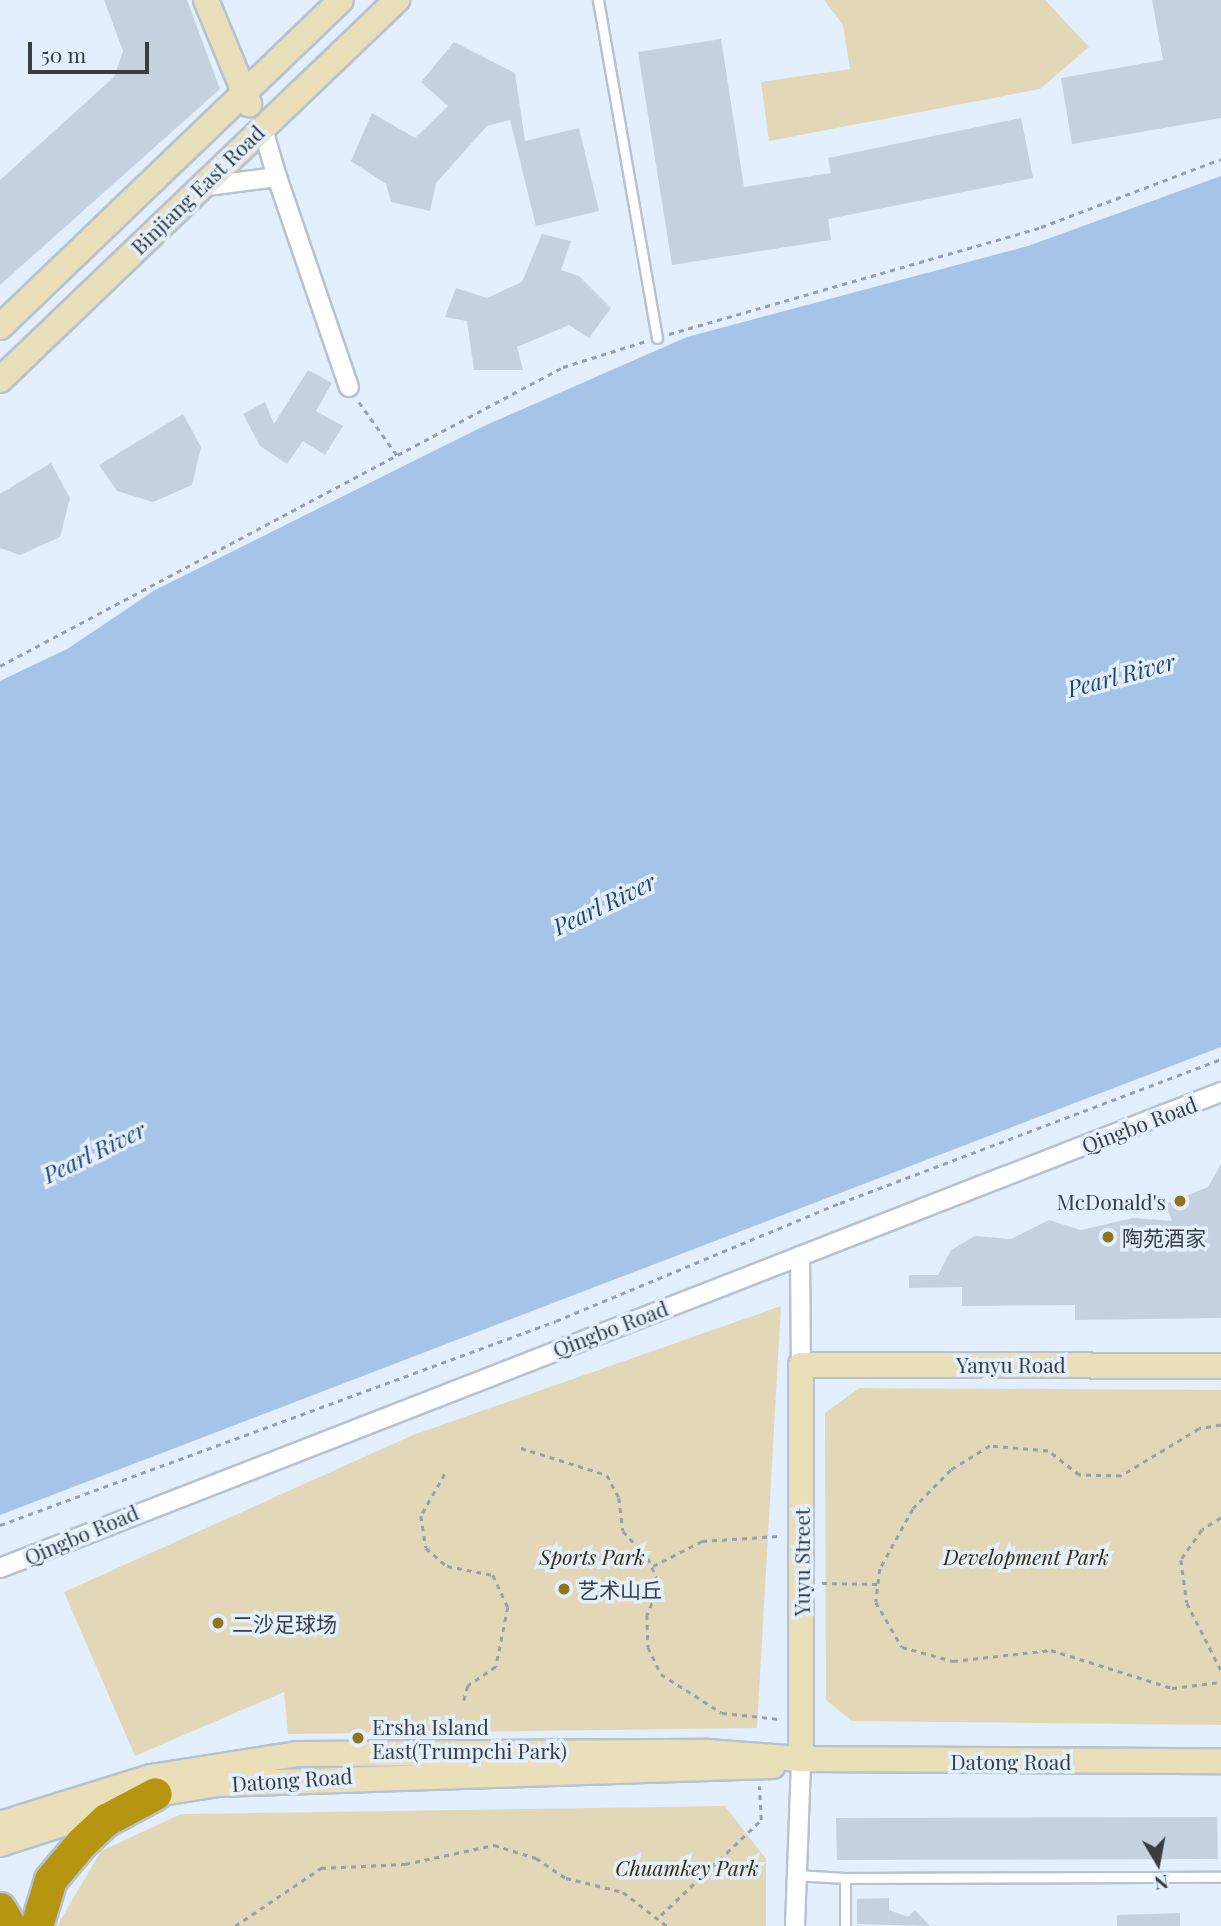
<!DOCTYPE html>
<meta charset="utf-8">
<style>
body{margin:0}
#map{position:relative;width:1221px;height:1926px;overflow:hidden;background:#e3effd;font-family:"Playfair Display","Noto Sans SC",serif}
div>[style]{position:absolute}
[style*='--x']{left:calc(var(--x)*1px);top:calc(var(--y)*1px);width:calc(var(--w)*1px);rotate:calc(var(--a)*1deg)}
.green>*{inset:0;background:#e2d8b8}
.water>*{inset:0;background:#a5c4e7}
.building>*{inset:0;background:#c5d1df}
.path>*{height:2.5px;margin-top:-1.25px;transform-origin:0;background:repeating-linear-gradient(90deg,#98a1ab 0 5px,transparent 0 10px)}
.roads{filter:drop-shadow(2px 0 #b7c2d0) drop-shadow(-2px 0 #b7c2d0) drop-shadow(0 2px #b7c2d0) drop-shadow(0 -2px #b7c2d0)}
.lane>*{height:9px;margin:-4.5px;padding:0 4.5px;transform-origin:4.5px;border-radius:4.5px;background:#fff}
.street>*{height:18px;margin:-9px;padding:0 9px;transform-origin:9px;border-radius:9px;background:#fff}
.secondary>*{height:24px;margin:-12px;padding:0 12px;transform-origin:12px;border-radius:12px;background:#e9dfb8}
.highway>*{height:32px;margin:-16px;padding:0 16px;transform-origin:16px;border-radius:16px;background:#b69511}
.dots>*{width:19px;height:19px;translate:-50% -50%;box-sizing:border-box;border:4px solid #e3effd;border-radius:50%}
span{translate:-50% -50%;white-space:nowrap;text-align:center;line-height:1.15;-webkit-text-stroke:7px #e3effd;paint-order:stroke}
.street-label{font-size:21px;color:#383d43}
.poi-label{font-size:21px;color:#383d43}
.right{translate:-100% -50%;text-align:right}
.left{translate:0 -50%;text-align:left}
.park-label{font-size:21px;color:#392e09;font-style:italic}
.water-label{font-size:23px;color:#1a4673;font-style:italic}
.north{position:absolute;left:1123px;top:1828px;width:70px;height:70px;-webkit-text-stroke:5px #e3effd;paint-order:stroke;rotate:170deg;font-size:19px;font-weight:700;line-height:28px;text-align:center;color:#383d43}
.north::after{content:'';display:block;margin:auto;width:24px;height:32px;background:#383d43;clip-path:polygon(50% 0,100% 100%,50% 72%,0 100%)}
.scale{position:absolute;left:28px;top:42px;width:121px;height:32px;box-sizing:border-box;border:4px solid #383d43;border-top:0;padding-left:9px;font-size:21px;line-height:24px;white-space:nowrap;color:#383d43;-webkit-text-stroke:5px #e3effd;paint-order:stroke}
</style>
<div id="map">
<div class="green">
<div style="clip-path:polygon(824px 0,1045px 0,1089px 47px,1040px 89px,769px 141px,761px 82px,850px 69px,843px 25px)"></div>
<div style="clip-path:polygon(781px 1306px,757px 1728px,288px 1734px,284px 1692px,135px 1756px,64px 1592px,413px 1435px)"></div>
<div style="clip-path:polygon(859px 1388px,1221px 1390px,1221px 1725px,852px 1721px,826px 1700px,825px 1413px)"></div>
<div style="clip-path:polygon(725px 1806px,766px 1859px,766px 1926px,57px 1926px,101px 1851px,181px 1814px)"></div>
</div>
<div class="water">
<div style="clip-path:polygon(1221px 176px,1221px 1047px,0 1515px,0 681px,67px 649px,155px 590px,484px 426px,687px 337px,1028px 246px)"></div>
</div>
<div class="building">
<div style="clip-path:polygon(104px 0,187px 0,220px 89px,0 285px,0 180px,114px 77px,123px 51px)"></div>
<div style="clip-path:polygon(1152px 0,1221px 0,1221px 118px,1072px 144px,1061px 78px,1163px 60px)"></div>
<div style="clip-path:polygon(721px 39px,744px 187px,831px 173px,828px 158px,1021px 118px,1033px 178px,828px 219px,831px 240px,672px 265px,638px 52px)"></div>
<div style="clip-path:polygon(454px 42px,515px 73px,525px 141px,579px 128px,599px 211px,536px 226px,510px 120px,487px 126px,436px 183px,430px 211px,391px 202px,386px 184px,351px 161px,372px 113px,415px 138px,448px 106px,421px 82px)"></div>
<div style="clip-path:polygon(542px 234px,571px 241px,561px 270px,579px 276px,611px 308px,589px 338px,569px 325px,517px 347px,523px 370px,474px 370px,467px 321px,445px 317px,456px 288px,487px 298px,522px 282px)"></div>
<div style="clip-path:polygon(308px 370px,332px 383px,316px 411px,343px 426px,325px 455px,303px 441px,287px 464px,260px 446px,243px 414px,265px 402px,274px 424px)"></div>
<div style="clip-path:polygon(183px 414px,201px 447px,192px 485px,153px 502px,117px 491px,99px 465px)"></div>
<div style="clip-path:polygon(51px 463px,70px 498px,60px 537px,20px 555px,0 548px,0 494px)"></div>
<div style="clip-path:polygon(1221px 1164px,1221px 1318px,1075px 1320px,1075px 1305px,962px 1306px,962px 1287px,909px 1288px,909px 1275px,938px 1275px,951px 1250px,975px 1236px,1011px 1239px,1049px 1220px,1081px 1230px,1133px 1218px,1172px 1221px,1165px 1204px,1208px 1187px)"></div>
<div style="clip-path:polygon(1217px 1817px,1218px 1859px,837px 1860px,836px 1818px)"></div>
<div style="clip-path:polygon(889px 1898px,889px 1910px,908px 1917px,915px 1910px,930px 1926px,857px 1924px,857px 1899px)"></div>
<div style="clip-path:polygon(1180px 1913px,1180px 1926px,1117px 1926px,1117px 1915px)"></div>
</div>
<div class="path">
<div style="--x:669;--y:334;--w:387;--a:-16"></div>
<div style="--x:1041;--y:227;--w:192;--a:-20.7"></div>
<div style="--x:359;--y:402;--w:65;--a:54.4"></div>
<div style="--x:0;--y:666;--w:637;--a:-27.97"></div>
<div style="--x:563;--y:367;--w:87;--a:-17.4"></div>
<div style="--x:1221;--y:1425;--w:22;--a:170"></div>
<div style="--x:1199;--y:1429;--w:91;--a:148.9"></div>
<div style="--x:1121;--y:1476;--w:42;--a:-178.6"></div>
<div style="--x:1079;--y:1475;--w:39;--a:-142"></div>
<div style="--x:1048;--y:1451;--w:58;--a:-175.1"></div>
<div style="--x:990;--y:1446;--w:46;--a:148.4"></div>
<div style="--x:951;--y:1470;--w:54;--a:134.3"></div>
<div style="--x:913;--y:1509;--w:68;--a:118.8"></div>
<div style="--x:880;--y:1569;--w:33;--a:97"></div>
<div style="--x:876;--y:1602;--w:52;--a:60"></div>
<div style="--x:902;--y:1647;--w:53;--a:15.4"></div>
<div style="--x:953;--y:1661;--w:99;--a:-6.4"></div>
<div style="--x:1051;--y:1650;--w:127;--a:17.4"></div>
<div style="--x:1172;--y:1688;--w:49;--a:-7"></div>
<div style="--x:521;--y:1448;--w:90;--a:17.4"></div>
<div style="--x:607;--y:1475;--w:26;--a:62"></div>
<div style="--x:619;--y:1498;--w:33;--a:83"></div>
<div style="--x:623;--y:1531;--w:37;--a:47"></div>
<div style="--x:648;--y:1558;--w:30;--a:66"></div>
<div style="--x:660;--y:1585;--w:33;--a:113"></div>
<div style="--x:647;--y:1615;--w:32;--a:88"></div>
<div style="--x:648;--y:1647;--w:30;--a:64"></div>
<div style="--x:661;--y:1674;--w:72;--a:32.6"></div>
<div style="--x:722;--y:1713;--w:58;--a:5.9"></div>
<div style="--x:445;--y:1474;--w:48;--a:119.7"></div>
<div style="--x:421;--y:1516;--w:32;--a:81"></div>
<div style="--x:426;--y:1548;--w:28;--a:41"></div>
<div style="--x:447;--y:1566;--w:47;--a:11.1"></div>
<div style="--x:493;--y:1575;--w:35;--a:65"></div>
<div style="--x:508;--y:1607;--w:61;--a:101.3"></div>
<div style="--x:496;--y:1667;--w:34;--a:146"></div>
<div style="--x:468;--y:1686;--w:15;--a:106"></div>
<div style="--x:1221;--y:1518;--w:22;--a:148"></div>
<div style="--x:1202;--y:1530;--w:37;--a:125"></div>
<div style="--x:1181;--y:1560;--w:43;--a:82.1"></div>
<div style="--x:1187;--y:1603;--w:75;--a:63.1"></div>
<div style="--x:0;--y:1525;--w:592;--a:-20.15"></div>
<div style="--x:556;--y:1321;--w:308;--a:-22.6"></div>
<div style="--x:840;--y:1203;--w:407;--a:-20.7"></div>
<div style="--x:653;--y:1566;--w:55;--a:-27"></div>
<div style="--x:702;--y:1541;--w:77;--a:-3.7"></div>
<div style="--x:822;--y:1583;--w:56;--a:1"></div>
<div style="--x:661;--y:1915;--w:138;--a:-43.5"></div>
<div style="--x:761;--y:1820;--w:34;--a:-93"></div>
<div style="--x:235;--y:1926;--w:104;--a:-34"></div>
<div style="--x:321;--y:1868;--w:84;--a:-2.7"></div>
<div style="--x:405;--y:1864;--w:91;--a:-12.1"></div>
<div style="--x:494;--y:1845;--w:44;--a:17.2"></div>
<div style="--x:536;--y:1858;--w:36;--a:34"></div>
<div style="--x:566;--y:1878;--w:59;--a:13.8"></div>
<div style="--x:623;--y:1892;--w:56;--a:37.7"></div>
</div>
<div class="roads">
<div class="lane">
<div style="--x:598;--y:0;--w:343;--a:80.1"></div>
<div style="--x:795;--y:1875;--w:50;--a:3.4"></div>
<div style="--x:845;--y:1926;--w:48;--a:-90"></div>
<div style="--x:845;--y:1878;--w:376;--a:-0.2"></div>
</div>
<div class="street">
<div style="--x:262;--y:126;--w:53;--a:73.6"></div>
<div style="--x:199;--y:187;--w:79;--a:-7.3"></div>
<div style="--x:277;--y:177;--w:222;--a:71.1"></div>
<div style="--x:800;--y:1256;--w:109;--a:89.5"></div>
<div style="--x:0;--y:1568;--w:1311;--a:-21.3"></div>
<div style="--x:795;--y:1926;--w:167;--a:-87.9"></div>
</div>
<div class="secondary">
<div style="--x:206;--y:0;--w:113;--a:67.5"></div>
<div style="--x:0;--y:327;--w:472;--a:-43.8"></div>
<div style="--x:0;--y:380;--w:550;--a:-43.75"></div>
<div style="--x:801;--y:1759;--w:394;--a:-90"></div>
<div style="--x:801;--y:1365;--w:420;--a:0.1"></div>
<div style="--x:0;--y:1824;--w:158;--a:-17.3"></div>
<div style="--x:151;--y:1777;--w:149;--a:-8.9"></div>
<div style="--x:298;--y:1754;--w:411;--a:-0.3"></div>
<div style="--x:709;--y:1752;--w:92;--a:4.4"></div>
<div style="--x:801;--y:1759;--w:420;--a:0.3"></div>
<div style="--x:0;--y:1844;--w:164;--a:-17.8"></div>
<div style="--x:156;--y:1794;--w:63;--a:-9.2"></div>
<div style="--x:218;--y:1784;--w:555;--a:-1.86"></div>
</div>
<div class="highway">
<div style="--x:0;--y:1909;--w:20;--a:60"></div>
<div style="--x:37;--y:1926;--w:48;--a:-73.1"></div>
<div style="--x:51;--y:1880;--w:48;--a:-50"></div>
<div style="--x:82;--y:1843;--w:34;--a:-43"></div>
<div style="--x:107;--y:1820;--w:55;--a:-28"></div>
</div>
</div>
<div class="dots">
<div style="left:1180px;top:1201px;background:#8f761c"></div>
<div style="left:1108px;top:1237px;background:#8f761c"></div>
<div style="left:564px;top:1589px;background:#8f761c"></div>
<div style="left:218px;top:1623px;background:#8f761c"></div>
<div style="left:358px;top:1738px;background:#8f761c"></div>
</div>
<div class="street-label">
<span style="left:197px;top:189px;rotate:-44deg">Binjiang East Road</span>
<span style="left:1139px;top:1124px;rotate:-21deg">Qingbo Road</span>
<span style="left:610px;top:1328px;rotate:-21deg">Qingbo Road</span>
<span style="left:1011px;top:1364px">Yanyu Road</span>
<span style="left:81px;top:1534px;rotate:-23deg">Qingbo Road</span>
<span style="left:801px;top:1562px;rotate:-90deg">Yuyu Street</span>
<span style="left:1011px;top:1761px">Datong Road</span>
<span style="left:292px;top:1779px;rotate:-4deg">Datong Road</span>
</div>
<div class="poi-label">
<span class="right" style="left:1166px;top:1201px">McDonald's</span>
<span class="left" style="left:1122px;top:1237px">陶苑酒家</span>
<span class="left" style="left:578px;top:1589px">艺术山丘</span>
<span class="left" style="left:232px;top:1623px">二沙足球场</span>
<span class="left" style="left:372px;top:1738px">Ersha Island<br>East(Trumpchi Park)</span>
</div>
<div class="park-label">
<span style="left:592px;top:1556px">Sports Park</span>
<span style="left:1026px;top:1556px">Development Park</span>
<span style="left:687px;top:1867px">Chuamkey Park</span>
</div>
<div class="water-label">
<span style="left:1121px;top:675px;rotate:-15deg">Pearl River</span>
<span style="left:604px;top:904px;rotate:-26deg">Pearl River</span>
<span style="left:94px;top:1152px;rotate:-26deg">Pearl River</span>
</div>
<div class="north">N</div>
<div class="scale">50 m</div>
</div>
